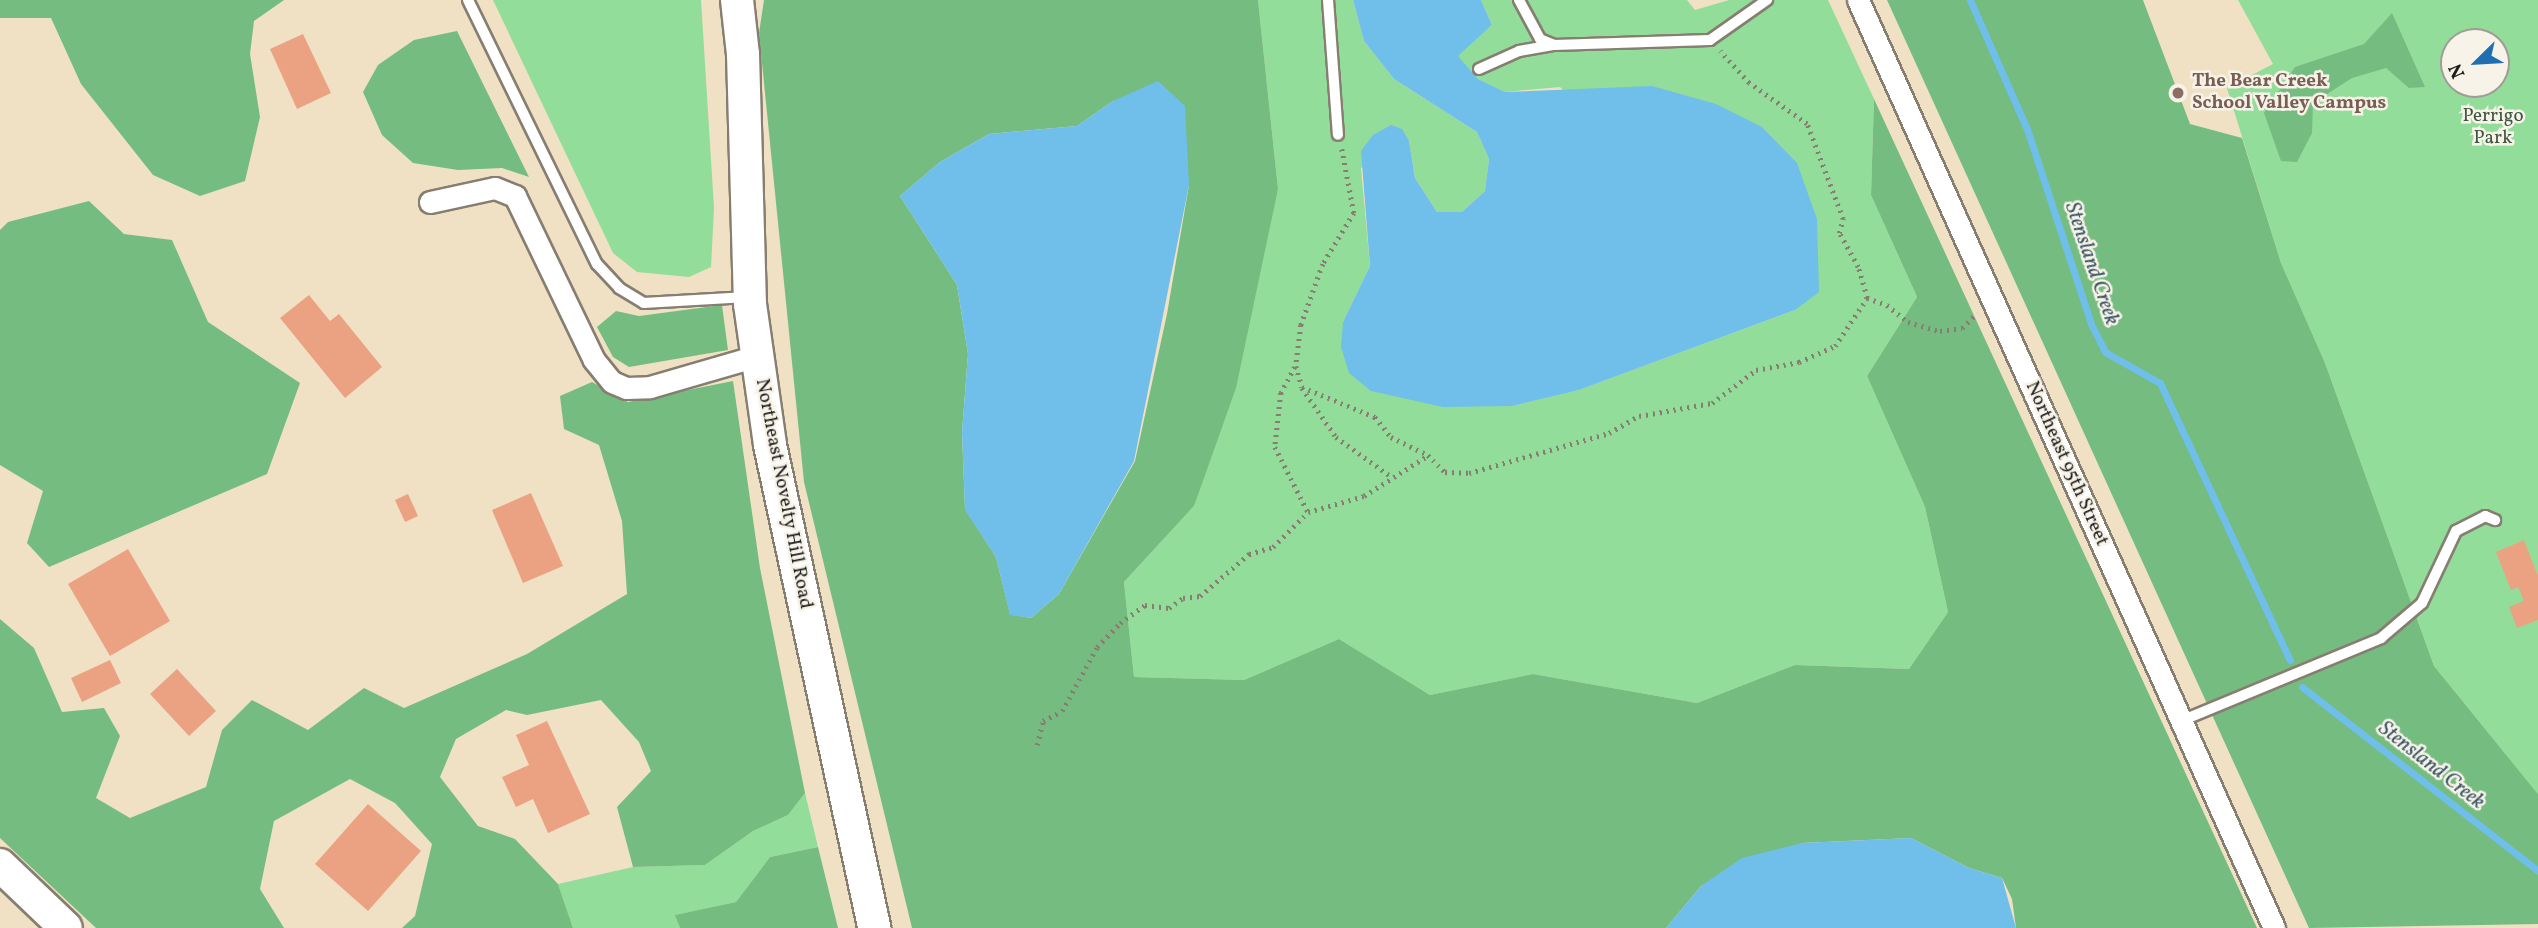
<!DOCTYPE html>
<style>
body{margin:0}
#map{position:relative;width:2538px;height:928px;overflow:hidden;background:#f0e1c4;font-family:Vollkorn,serif}
div>[style]{position:absolute}
[style*='--x']{left:calc(var(--x)*1px);top:calc(var(--y)*1px);width:calc(var(--w)*1px);rotate:calc(var(--a)*1deg)}
.green>*{inset:0;background:#92dd99}
.forest>*{inset:0;background:#75bc81}
.water>*{inset:0;background:#6fbfea}
.stream>*{height:7px;margin:-3.5px;padding:0 3.5px;transform-origin:3.5px;border-radius:3.5px;background:#6fbfea}
.building>*{inset:0;background:#eba282}
.path>*{height:4.5px;margin-top:-2.25px;transform-origin:0;background:repeating-linear-gradient(90deg,#867e70 0 2px,transparent 0 7px)}
.roads{filter:drop-shadow(2px 0 #867e70) drop-shadow(-2px 0 #867e70) drop-shadow(0 2px #867e70) drop-shadow(0 -2px #867e70)}
.lane>*{height:10px;margin:-5px;padding:0 5px;transform-origin:5px;border-radius:5px;background:#fff}
.street>*{height:21px;margin:-10.5px;padding:0 10.5px;transform-origin:10.5px;border-radius:10.5px;background:#fff}
.secondary>*{height:32px;margin:-16px;padding:0 16px;transform-origin:16px;border-radius:16px;background:#fff}
.dots>*{width:19px;height:19px;translate:-50% -50%;box-sizing:border-box;border:4px solid #f7f3e8;border-radius:50%}
span{translate:-50% -50%;white-space:nowrap;text-align:center;line-height:1.15;-webkit-text-stroke:5px #f7f3e8;paint-order:stroke}
.education-label{font-size:19px;color:#785e54;font-weight:700}
.left{translate:0 -50%;text-align:left}
.park-label{font-size:19px;color:#3f5642}
.street-label{font-size:19px;color:#1c1c1c}
.water-label{font-size:21px;color:#395564;font-style:italic}
.north{position:absolute;left:2440px;top:28px;width:70px;height:70px;box-sizing:border-box;background:#f7f3e8;border:2px solid #9f9d96;border-radius:50%;rotate:246deg;font-size:19px;font-weight:700;line-height:28px;text-align:center;color:#1c1c1c}
.north::after{content:'';display:block;margin:auto;width:24px;height:32px;background:#1f6fb2;clip-path:polygon(50% 0,100% 100%,50% 72%,0 100%)}
</style>
<div id="map">
<div class="green">
<div style="clip-path:polygon(493px 0,701px 0,714px 208px,711px 267px,689px 277px,637px 272px,613px 253px)"></div>
<div style="clip-path:polygon(1258px 0,1353px 0,1364px 41px,1394px 79px,1477px 132px,1489px 159px,1485px 191px,1462px 212px,1437px 212px,1415px 178px,1409px 141px,1361px 168px,1370px 266px,1343px 322px,1513px 406px,1579px 390px,1795px 310px,1560px 87px,1505px 92px,1478px 79px,1457px 56px,1492px 25px,1481px 0,1687px 0,1695px 10px,1729px 0,1828px 0,1874px 99px,1871px 195px,1917px 297px,1867px 376px,1925px 507px,1948px 612px,1909px 669px,1795px 665px,1697px 703px,1533px 674px,1430px 695px,1339px 639px,1244px 680px,1134px 677px,1124px 582px,1194px 506px,1278px 189px)"></div>
<div style="clip-path:polygon(evenodd,2238px 0,2538px 0,2538px 794px,2434px 666px,2325px 363px,2281px 263px,2227px 88px,2273px 64px,2238px 0,2454px 42px,2496px 42px,2496px 84px,2454px 84px,2454px 42px)"></div>
<div style="clip-path:polygon(805px 793px,818px 847px,770px 857px,736px 902px,676px 915px,680px 928px,573px 928px,558px 884px,633px 867px,705px 865px,753px 831px,788px 815px)"></div>
</div>
<div class="forest">
<div style="clip-path:polygon(0 0,284px 0,254px 21px,250px 54px,260px 117px,245px 181px,200px 196px,153px 175px,81px 84px,51px 18px,0 18px)"></div>
<div style="clip-path:polygon(evenodd,764px 0,1258px 0,1278px 189px,1236px 388px,1194px 506px,1124px 582px,1134px 677px,1244px 680px,1339px 639px,1430px 695px,1533px 674px,1697px 703px,1795px 665px,1909px 669px,1948px 612px,1925px 507px,1867px 376px,1917px 297px,1871px 195px,1874px 99px,2257px 928px,2016px 928px,2012px 899px,2002px 878px,1969px 868px,1911px 838px,1802px 843px,1701px 886px,1666px 928px,912px 928px,804px 482px,759px 33px,764px 0,1113px 101px,1189px 185px,1167px 314px,1135px 461px,1059px 594px,1031px 618px,1010px 614px,996px 557px,965px 509px,962px 432px,968px 354px,957px 285px,900px 196px,940px 162px,989px 134px,1077px 126px,1113px 101px)"></div>
<div style="clip-path:polygon(1887px 0,2143px 0,2190px 124px,2242px 138px,2281px 263px,2325px 363px,2434px 666px,2538px 794px,2538px 924px,2309px 928px)"></div>
<div style="clip-path:polygon(2392px 13px,2425px 87px,2409px 88px,2386px 68px,2352px 78px,2313px 103px,2312px 133px,2297px 162px,2281px 161px,2264px 113px,2295px 67px,2364px 44px)"></div>
<div style="clip-path:polygon(457px 31px,529px 177px,502px 168px,458px 170px,413px 163px,382px 135px,363px 92px,378px 65px,414px 40px)"></div>
<div style="clip-path:polygon(89px 201px,124px 234px,172px 240px,208px 322px,300px 383px,267px 474px,49px 567px,27px 543px,43px 491px,0 465px,0 230px,8px 222px)"></div>
<div style="clip-path:polygon(722px 305px,728px 350px,629px 367px,613px 357px,597px 327px,616px 311px,639px 316px)"></div>
<div style="clip-path:polygon(733px 381px,760px 568px,805px 793px,788px 815px,753px 831px,705px 865px,633px 867px,617px 807px,651px 771px,639px 742px,601px 700px,527px 715px,506px 710px,456px 739px,440px 777px,478px 826px,515px 839px,558px 884px,573px 928px,402px 928px,415px 916px,432px 844px,395px 803px,350px 779px,274px 821px,260px 889px,284px 928px,96px 928px,0 838px,0 619px,34px 648px,62px 712px,104px 708px,120px 736px,96px 798px,130px 818px,206px 787px,222px 730px,252px 700px,308px 730px,364px 688px,404px 708px,527px 654px,627px 594px,622px 521px,599px 445px,564px 429px,560px 396px,592px 382px,628px 402px)"></div>
<div style="clip-path:polygon(818px 847px,838px 928px,680px 928px,675px 915px,736px 902px,770px 857px)"></div>
</div>
<div class="water">
<div style="clip-path:polygon(1353px 0,1481px 0,1492px 25px,1458px 56px,1478px 79px,1505px 92px,1652px 86px,1716px 104px,1762px 127px,1797px 163px,1817px 219px,1819px 292px,1795px 310px,1579px 390px,1513px 406px,1443px 407px,1371px 391px,1349px 373px,1341px 347px,1343px 322px,1370px 266px,1361px 151px,1373px 135px,1391px 125px,1402px 129px,1409px 141px,1415px 178px,1437px 212px,1462px 212px,1485px 191px,1489px 159px,1477px 132px,1394px 79px,1364px 41px)"></div>
<div style="clip-path:polygon(1158px 81px,1185px 106px,1189px 185px,1134px 461px,1059px 594px,1031px 618px,1010px 615px,996px 557px,965px 510px,962px 432px,968px 354px,957px 285px,900px 196px,940px 162px,989px 134px,1077px 126px,1113px 101px)"></div>
<div style="clip-path:polygon(1911px 838px,1969px 868px,2002px 878px,2016px 928px,1666px 928px,1701px 886px,1742px 858px,1802px 843px)"></div>
</div>
<div class="stream">
<div style="--x:1970;--y:0;--w:141;--a:66.2"></div>
<div style="--x:2027;--y:129;--w:205;--a:71.8"></div>
<div style="--x:2091;--y:324;--w:31;--a:63"></div>
<div style="--x:2105;--y:352;--w:63;--a:29.4"></div>
<div style="--x:2160;--y:383;--w:306;--a:64.9"></div>
<div style="--x:2302;--y:687;--w:299;--a:37.9"></div>
</div>
<div class="building">
<div style="clip-path:polygon(303px 34px,331px 93px,297px 109px,270px 49px)"></div>
<div style="clip-path:polygon(309px 295px,330px 321px,339px 314px,382px 367px,345px 398px,280px 318px)"></div>
<div style="clip-path:polygon(531px 493px,563px 566px,523px 583px,492px 510px)"></div>
<div style="clip-path:polygon(408px 494px,418px 516px,405px 522px,395px 500px)"></div>
<div style="clip-path:polygon(2524px 540px,2538px 576px,2538px 620px,2517px 628px,2509px 607px,2524px 601px,2518px 587px,2511px 590px,2496px 552px)"></div>
<div style="clip-path:polygon(128px 549px,170px 621px,110px 656px,68px 584px)"></div>
<div style="clip-path:polygon(110px 660px,121px 683px,82px 702px,71px 678px)"></div>
<div style="clip-path:polygon(177px 669px,216px 711px,189px 736px,150px 694px)"></div>
<div style="clip-path:polygon(547px 721px,590px 814px,548px 833px,533px 799px,516px 807px,502px 777px,529px 765px,516px 735px)"></div>
<div style="clip-path:polygon(368px 804px,421px 851px,368px 911px,315px 864px)"></div>
</div>
<div class="path">
<div style="--x:1342;--y:149;--w:65;--a:79.4"></div>
<div style="--x:1354;--y:213;--w:60;--a:121.3"></div>
<div style="--x:1323;--y:264;--w:65;--a:109.8"></div>
<div style="--x:1301;--y:325;--w:41;--a:97"></div>
<div style="--x:1296;--y:366;--w:22;--a:74"></div>
<div style="--x:1302;--y:387;--w:79;--a:22.3"></div>
<div style="--x:1375;--y:417;--w:26;--a:51"></div>
<div style="--x:1391;--y:437;--w:41;--a:25.9"></div>
<div style="--x:1428;--y:455;--w:24;--a:45"></div>
<div style="--x:1445;--y:472;--w:24;--a:2"></div>
<div style="--x:1469;--y:473;--w:146;--a:-15.9"></div>
<div style="--x:1609;--y:433;--w:34;--a:-30"></div>
<div style="--x:1639;--y:416;--w:74;--a:-10.1"></div>
<div style="--x:1712;--y:403;--w:55;--a:-36.9"></div>
<div style="--x:1756;--y:370;--w:44;--a:-10.5"></div>
<div style="--x:1799;--y:362;--w:39;--a:-24"></div>
<div style="--x:1835;--y:346;--w:58;--a:-56.3"></div>
<div style="--x:1867;--y:298;--w:32;--a:-106"></div>
<div style="--x:1858;--y:267;--w:39;--a:-119"></div>
<div style="--x:1839;--y:233;--w:15;--a:-74"></div>
<div style="--x:1843;--y:219;--w:102;--a:-110.8"></div>
<div style="--x:1807;--y:124;--w:71;--a:-144.7"></div>
<div style="--x:1749;--y:83;--w:43;--a:-132.2"></div>
<div style="--x:1867;--y:298;--w:21;--a:19"></div>
<div style="--x:1887;--y:305;--w:27;--a:39"></div>
<div style="--x:1908;--y:322;--w:33;--a:16"></div>
<div style="--x:1940;--y:331;--w:22;--a:-8"></div>
<div style="--x:1962;--y:328;--w:21;--a:-45"></div>
<div style="--x:1295;--y:367;--w:30;--a:118"></div>
<div style="--x:1281;--y:393;--w:54;--a:96.3"></div>
<div style="--x:1275;--y:447;--w:73;--a:63.1"></div>
<div style="--x:1302;--y:388;--w:60;--a:55.2"></div>
<div style="--x:1336;--y:437;--w:70;--a:35.7"></div>
<div style="--x:1037;--y:745;--w:25;--a:-76"></div>
<div style="--x:1043;--y:721;--w:21;--a:-28"></div>
<div style="--x:1062;--y:711;--w:73;--a:-61.3"></div>
<div style="--x:1097;--y:647;--w:33;--a:-46"></div>
<div style="--x:1120;--y:623;--w:31;--a:-36"></div>
<div style="--x:1145;--y:605;--w:24;--a:7"></div>
<div style="--x:1169;--y:608;--w:17;--a:-36"></div>
<div style="--x:1183;--y:598;--w:17;--a:-7"></div>
<div style="--x:1200;--y:596;--w:65;--a:-40.6"></div>
<div style="--x:1249;--y:554;--w:25;--a:-16"></div>
<div style="--x:1273;--y:547;--w:49;--a:-45"></div>
<div style="--x:1308;--y:512;--w:58;--a:-15.9"></div>
<div style="--x:1364;--y:496;--w:75;--a:-32.4"></div>
</div>
<div class="roads">
<div class="lane">
<div style="--x:468;--y:0;--w:294;--a:64"></div>
<div style="--x:597;--y:264;--w:33;--a:47"></div>
<div style="--x:619;--y:288;--w:29;--a:31"></div>
<div style="--x:644;--y:303;--w:103;--a:-3.3"></div>
<div style="--x:1328;--y:0;--w:135;--a:85.8"></div>
<div style="--x:1519;--y:0;--w:44;--a:61.7"></div>
<div style="--x:1540;--y:39;--w:15;--a:23"></div>
<div style="--x:1479;--y:69;--w:44;--a:-24.2"></div>
<div style="--x:1519;--y:51;--w:36;--a:-10"></div>
<div style="--x:1554;--y:45;--w:156;--a:-1.8"></div>
<div style="--x:1710;--y:40;--w:70;--a:-35.1"></div>
<div style="--x:2181;--y:721;--w:217;--a:-22.5"></div>
<div style="--x:2381;--y:638;--w:54;--a:-40.5"></div>
<div style="--x:2422;--y:603;--w:80;--a:-64.7"></div>
<div style="--x:2456;--y:531;--w:33;--a:-27"></div>
<div style="--x:2485;--y:516;--w:11;--a:22"></div>
</div>
<div class="street">
<div style="--x:1858;--y:0;--w:1017;--a:65.85"></div>
<div style="--x:430;--y:202;--w:66;--a:-12.2"></div>
<div style="--x:495;--y:188;--w:22;--a:22"></div>
<div style="--x:515;--y:196;--w:182;--a:64.3"></div>
<div style="--x:594;--y:360;--w:28;--a:51"></div>
<div style="--x:612;--y:382;--w:15;--a:23"></div>
<div style="--x:626;--y:388;--w:24;--a:-2"></div>
<div style="--x:650;--y:387;--w:111;--a:-16.2"></div>
</div>
<div class="secondary">
<div style="--x:737;--y:0;--w:54;--a:83.7"></div>
<div style="--x:743;--y:54;--w:250;--a:88.4"></div>
<div style="--x:750;--y:304;--w:142;--a:81.9"></div>
<div style="--x:770;--y:445;--w:494;--a:77.8"></div>
<div style="--x:0;--y:865;--w:91;--a:43.7"></div>
</div>
</div>
<div class="dots">
<div style="left:2178px;top:93px;background:#8d6e63"></div>
</div>
<div class="education-label">
<span class="left" style="left:2192px;top:93px">The Bear Creek<br>School Valley Campus</span>
</div>
<div class="park-label">
<span style="left:2493px;top:128px">Perrigo<br>Park</span>
</div>
<div class="street-label">
<span style="left:2066px;top:464px;rotate:66deg">Northeast 95th Street</span>
<span style="left:783px;top:494px;rotate:79deg">Northeast Novelty Hill Road</span>
</div>
<div class="water-label">
<span style="left:2091px;top:264px;rotate:71deg">Stensland Creek</span>
<span style="left:2431px;top:766px;rotate:38deg">Stensland Creek</span>
</div>
<div class="north">N</div>
</div>
